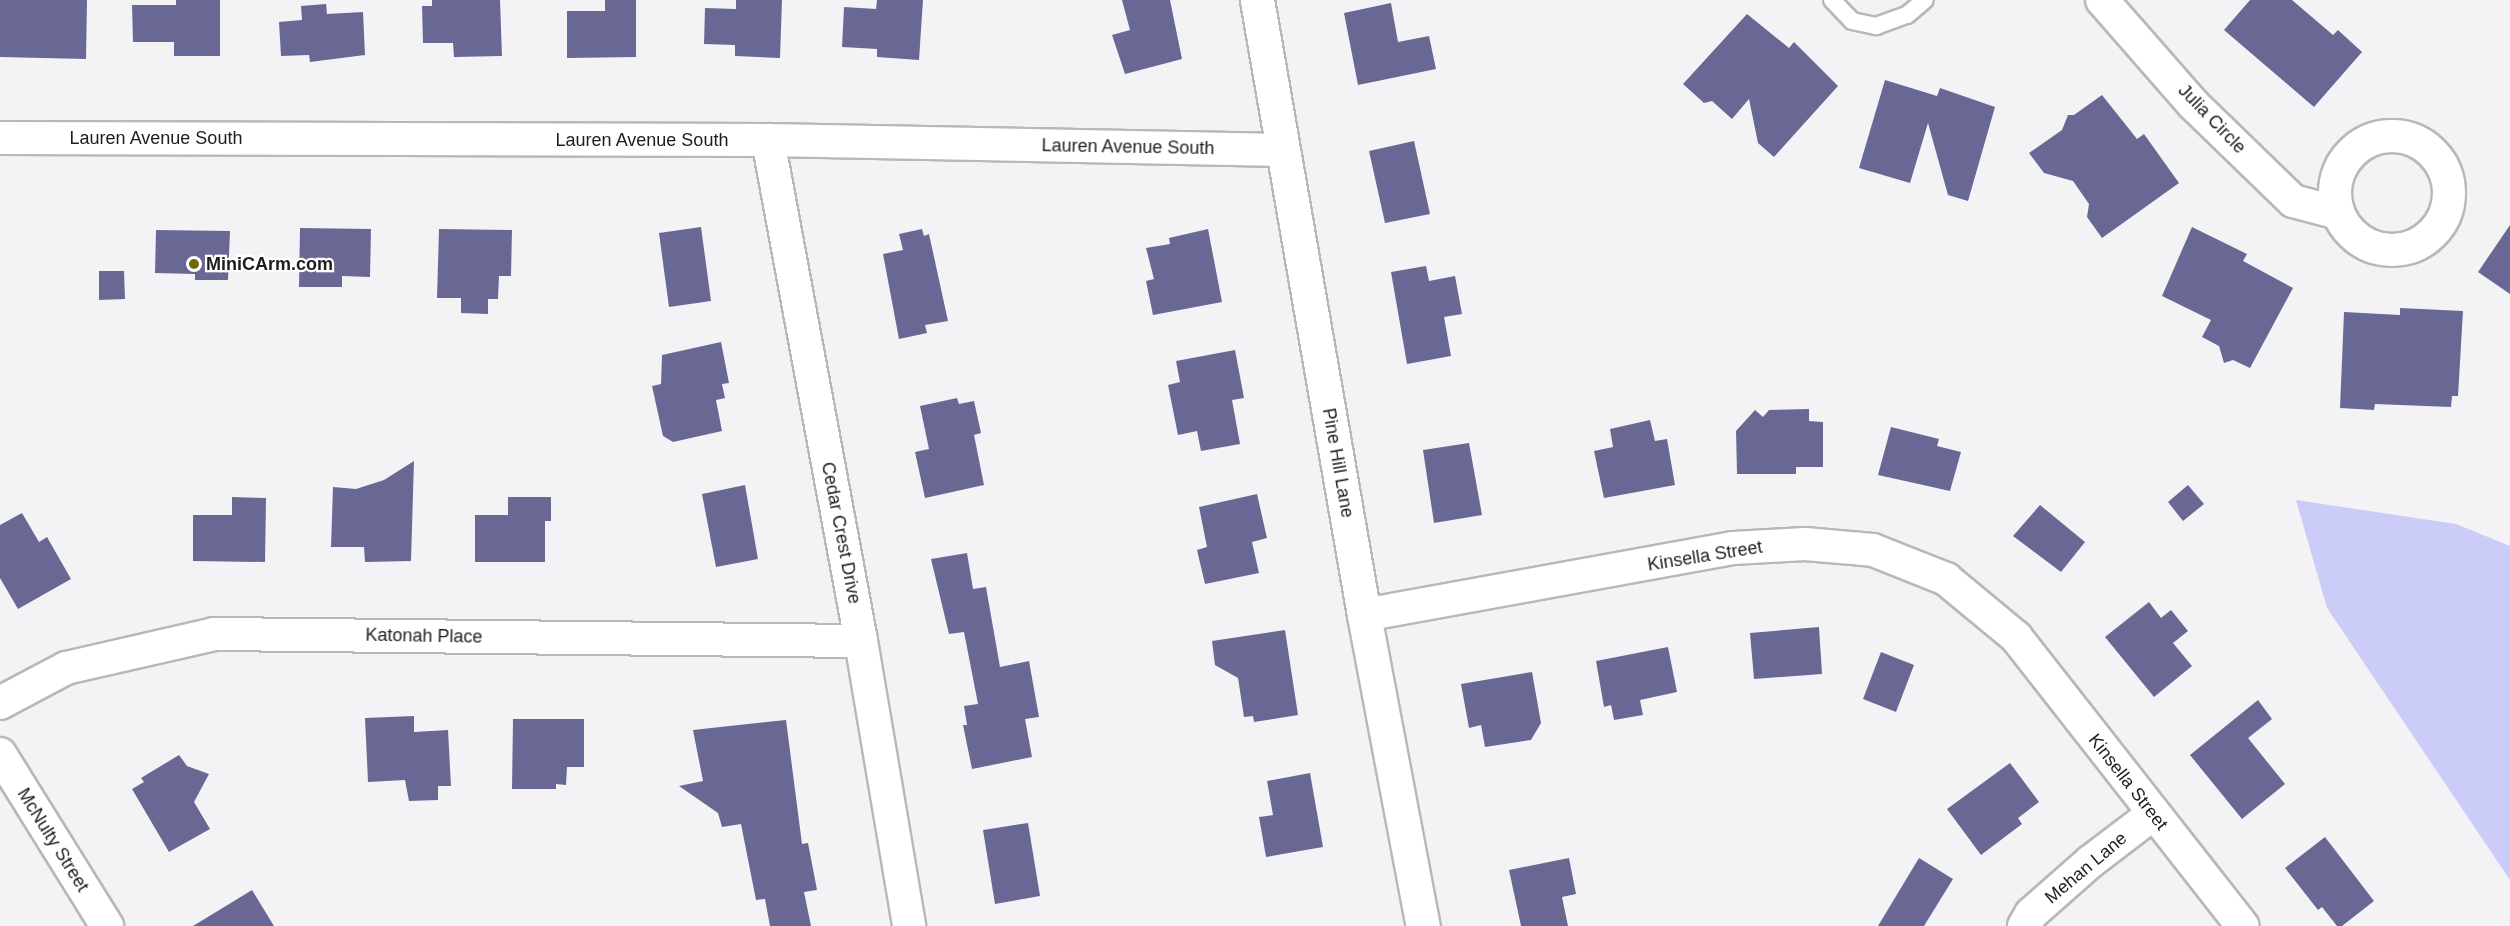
<!DOCTYPE html>
<style>
body{margin:0}
#map{position:relative;width:2510px;height:926px;overflow:hidden;background:#f3f3f6;font-family:Arial,sans-serif}
div>[style]{position:absolute}
[style*='--x']{left:calc(var(--x)*1px);top:calc(var(--y)*1px);width:calc(var(--w)*1px);rotate:calc(var(--a)*1deg)}
.green>*{inset:0;background:#ccccf9}
.building>*{inset:0;background:#696894}
.roads{filter:drop-shadow(2px 0 #b8b8bb) drop-shadow(-2px 0 #b8b8bb) drop-shadow(0 2px #b8b8bb) drop-shadow(0 -2px #b8b8bb)}
.lane>*{height:16px;margin:-8px;padding:0 8px;transform-origin:8px;border-radius:8px;background:#fff}
.street>*{height:32px;margin:-16px;padding:0 16px;transform-origin:16px;border-radius:16px;background:#fff}
.street>.ring{margin:-16px;padding:0;box-sizing:content-box;background:none;border:32px solid #fff;border-radius:50%}
.secondary>*{height:33px;margin:-16.5px;padding:0 16.5px;transform-origin:16.5px;border-radius:16.5px;background:#fff}
.dots>*{width:16px;height:16px;translate:-50% -50%;box-sizing:border-box;border:3px solid #fff;border-radius:50%}
span{translate:-50% -50%;white-space:nowrap;text-align:center;line-height:1.15;-webkit-text-stroke:4.5px #fff;paint-order:stroke}
.street-label{font-size:18px;color:#1d1d1f}
.poi-label{font-size:18px;color:#1d1d1f;font-weight:700}
.left{translate:0 -50%;text-align:left}
</style>
<div id="map">
<div class="green">
<div style="clip-path:polygon(2296px 500px,2456px 524px,2510px 546px,2510px 880px,2327px 608px)"></div>
</div>
<div class="building">
<div style="clip-path:polygon(0 0,87px 0,86px 59px,0 57px)"></div>
<div style="clip-path:polygon(176px 0,220px 0,220px 56px,174px 56px,174px 42px,133px 42px,132px 5px,176px 5px)"></div>
<div style="clip-path:polygon(432px 0,500px 0,502px 56px,454px 57px,453px 43px,423px 43px,422px 6px,432px 6px)"></div>
<div style="clip-path:polygon(605px 0,636px 0,636px 57px,567px 58px,567px 11px,605px 11px)"></div>
<div style="clip-path:polygon(736px 0,782px 0,780px 58px,735px 56px,735px 45px,704px 44px,705px 8px,736px 9px)"></div>
<div style="clip-path:polygon(877px 0,923px 0,919px 60px,877px 57px,877px 49px,842px 47px,844px 7px,876px 9px)"></div>
<div style="clip-path:polygon(1122px 0,1170px 0,1182px 59px,1125px 74px,1112px 35px,1130px 30px)"></div>
<div style="clip-path:polygon(2250px 0,2292px 0,2333px 35px,2338px 30px,2362px 52px,2314px 107px,2224px 30px)"></div>
<div style="clip-path:polygon(1391px 3px,1398px 42px,1429px 36px,1436px 69px,1358px 85px,1344px 13px)"></div>
<div style="clip-path:polygon(326px 4px,327px 14px,363px 12px,365px 55px,310px 62px,309px 55px,281px 56px,279px 22px,302px 20px,301px 6px)"></div>
<div style="clip-path:polygon(1747px 14px,1789px 48px,1794px 42px,1838px 86px,1774px 157px,1758px 143px,1749px 99px,1732px 119px,1712px 101px,1704px 103px,1683px 84px)"></div>
<div style="clip-path:polygon(1885px 80px,1937px 96px,1940px 88px,1995px 107px,1968px 201px,1948px 195px,1928px 123px,1910px 183px,1859px 168px)"></div>
<div style="clip-path:polygon(2102px 95px,2137px 139px,2144px 134px,2179px 183px,2102px 238px,2087px 217px,2089px 204px,2073px 181px,2044px 173px,2029px 153px,2062px 130px,2068px 115px,2074px 115px)"></div>
<div style="clip-path:polygon(1414px 141px,1430px 214px,1385px 223px,1369px 151px)"></div>
<div style="clip-path:polygon(2510px 225px,2510px 294px,2478px 272px)"></div>
<div style="clip-path:polygon(701px 227px,711px 301px,669px 307px,659px 233px)"></div>
<div style="clip-path:polygon(2192px 227px,2247px 254px,2243px 261px,2293px 288px,2250px 368px,2233px 360px,2224px 363px,2219px 346px,2202px 337px,2211px 320px,2162px 296px)"></div>
<div style="clip-path:polygon(300px 228px,371px 229px,370px 277px,342px 276px,342px 287px,299px 287px)"></div>
<div style="clip-path:polygon(439px 229px,512px 230px,511px 276px,499px 276px,498px 299px,488px 299px,488px 314px,461px 313px,461px 298px,437px 298px)"></div>
<div style="clip-path:polygon(922px 229px,924px 236px,929px 234px,948px 321px,925px 325px,927px 333px,899px 339px,883px 254px,903px 250px,899px 234px)"></div>
<div style="clip-path:polygon(1208px 229px,1222px 302px,1153px 315px,1146px 281px,1154px 279px,1146px 248px,1170px 244px,1169px 238px)"></div>
<div style="clip-path:polygon(156px 230px,230px 231px,228px 280px,195px 280px,195px 274px,155px 273px)"></div>
<div style="clip-path:polygon(1426px 266px,1429px 281px,1455px 276px,1462px 314px,1444px 317px,1451px 356px,1407px 364px,1391px 272px)"></div>
<div style="clip-path:polygon(99px 271px,124px 271px,125px 299px,99px 300px)"></div>
<div style="clip-path:polygon(2400px 308px,2463px 311px,2458px 396px,2452px 396px,2451px 407px,2375px 404px,2374px 410px,2340px 408px,2344px 312px,2400px 315px)"></div>
<div style="clip-path:polygon(721px 342px,729px 383px,722px 384px,725px 398px,716px 400px,722px 431px,673px 442px,663px 436px,652px 386px,661px 384px,662px 355px)"></div>
<div style="clip-path:polygon(1235px 350px,1244px 398px,1232px 400px,1240px 444px,1201px 451px,1197px 431px,1178px 435px,1168px 385px,1180px 382px,1176px 361px)"></div>
<div style="clip-path:polygon(957px 398px,959px 404px,974px 401px,981px 433px,974px 435px,984px 485px,925px 498px,915px 452px,929px 449px,920px 406px)"></div>
<div style="clip-path:polygon(1809px 409px,1809px 421px,1823px 422px,1823px 467px,1796px 467px,1796px 474px,1737px 474px,1736px 431px,1755px 410px,1763px 417px,1769px 410px)"></div>
<div style="clip-path:polygon(1650px 420px,1655px 441px,1667px 439px,1675px 485px,1604px 498px,1594px 451px,1613px 447px,1610px 429px)"></div>
<div style="clip-path:polygon(1891px 427px,1939px 439px,1937px 446px,1961px 452px,1950px 491px,1878px 475px)"></div>
<div style="clip-path:polygon(1469px 443px,1482px 515px,1434px 523px,1423px 450px)"></div>
<div style="clip-path:polygon(414px 461px,411px 561px,365px 562px,364px 547px,331px 547px,333px 487px,356px 489px,384px 480px)"></div>
<div style="clip-path:polygon(745px 485px,758px 559px,716px 567px,702px 494px)"></div>
<div style="clip-path:polygon(2188px 485px,2204px 504px,2183px 521px,2168px 502px)"></div>
<div style="clip-path:polygon(1257px 494px,1267px 538px,1252px 542px,1259px 573px,1205px 584px,1197px 550px,1207px 547px,1199px 507px)"></div>
<div style="clip-path:polygon(232px 497px,266px 498px,265px 562px,193px 561px,193px 515px,232px 515px)"></div>
<div style="clip-path:polygon(508px 497px,551px 497px,551px 521px,545px 521px,545px 562px,475px 562px,475px 515px,508px 515px)"></div>
<div style="clip-path:polygon(2040px 505px,2085px 542px,2061px 572px,2013px 536px)"></div>
<div style="clip-path:polygon(22px 513px,39px 542px,47px 537px,71px 579px,18px 609px,0 578px,0 525px)"></div>
<div style="clip-path:polygon(967px 553px,973px 589px,986px 587px,1000px 667px,1029px 661px,1039px 717px,1025px 719px,1032px 757px,972px 769px,963px 725px,967px 725px,964px 706px,978px 704px,964px 632px,949px 634px,931px 559px)"></div>
<div style="clip-path:polygon(2149px 602px,2161px 618px,2171px 610px,2188px 631px,2173px 643px,2192px 666px,2154px 697px,2105px 637px)"></div>
<div style="clip-path:polygon(1819px 627px,1822px 674px,1754px 679px,1750px 633px)"></div>
<div style="clip-path:polygon(1285px 630px,1298px 715px,1254px 722px,1253px 716px,1244px 717px,1238px 678px,1215px 665px,1212px 641px)"></div>
<div style="clip-path:polygon(1668px 647px,1677px 692px,1640px 700px,1643px 715px,1614px 720px,1611px 705px,1604px 707px,1596px 661px)"></div>
<div style="clip-path:polygon(1881px 652px,1914px 665px,1896px 712px,1863px 699px)"></div>
<div style="clip-path:polygon(1532px 672px,1541px 723px,1531px 740px,1485px 747px,1481px 725px,1469px 728px,1461px 684px)"></div>
<div style="clip-path:polygon(2258px 700px,2272px 719px,2248px 738px,2285px 784px,2242px 819px,2190px 755px)"></div>
<div style="clip-path:polygon(414px 716px,414px 732px,448px 730px,451px 786px,438px 786px,438px 800px,409px 801px,405px 780px,368px 782px,365px 718px)"></div>
<div style="clip-path:polygon(513px 719px,584px 719px,584px 767px,567px 767px,566px 785px,556px 784px,556px 789px,512px 789px)"></div>
<div style="clip-path:polygon(786px 720px,802px 844px,808px 843px,817px 890px,804px 892px,811px 926px,770px 926px,765px 899px,756px 900px,741px 824px,722px 827px,718px 813px,679px 786px,703px 781px,693px 730px)"></div>
<div style="clip-path:polygon(179px 755px,187px 766px,209px 774px,194px 802px,210px 829px,169px 852px,132px 789px,144px 782px,141px 778px)"></div>
<div style="clip-path:polygon(2010px 763px,2039px 802px,2018px 818px,2022px 824px,1981px 855px,1947px 809px)"></div>
<div style="clip-path:polygon(1310px 773px,1323px 847px,1266px 857px,1259px 817px,1273px 815px,1267px 781px)"></div>
<div style="clip-path:polygon(1028px 823px,1040px 896px,995px 904px,983px 830px)"></div>
<div style="clip-path:polygon(2325px 837px,2374px 901px,2342px 926px,2337px 926px,2322px 907px,2318px 910px,2285px 868px)"></div>
<div style="clip-path:polygon(1569px 858px,1576px 894px,1562px 897px,1568px 926px,1521px 926px,1509px 870px)"></div>
<div style="clip-path:polygon(1919px 858px,1953px 879px,1924px 926px,1878px 926px)"></div>
<div style="clip-path:polygon(252px 890px,274px 926px,193px 926px)"></div>
</div>
<div class="roads">
<div class="lane">
<div style="--x:1832;--y:0;--w:29;--a:46"></div>
<div style="--x:1852;--y:21;--w:25;--a:12"></div>
<div style="--x:1876;--y:26;--w:33;--a:-20"></div>
<div style="--x:1907;--y:15;--w:23;--a:-40"></div>
</div>
<div class="street">
<div style="--x:2102;--y:0;--w:138;--a:48.8"></div>
<div style="--x:2193;--y:104;--w:139;--a:44.1"></div>
<div style="--x:2293;--y:201;--w:47;--a:14.9"></div>
<div class="ring" style="left:2335px;top:136px;width:82px;height:82px"></div>
<div style="--x:0;--y:138;--w:768;--a:0.15"></div>
<div style="--x:768;--y:140;--w:515;--a:1.11"></div>
<div style="--x:768;--y:140;--w:510;--a:79.48"></div>
<div style="--x:861;--y:641;--w:289;--a:80.4"></div>
<div style="--x:1364;--y:615;--w:375;--a:-10.3"></div>
<div style="--x:1733;--y:548;--w:72;--a:-3.2"></div>
<div style="--x:1805;--y:544;--w:68;--a:5"></div>
<div style="--x:1873;--y:550;--w:79;--a:21.7"></div>
<div style="--x:1946;--y:579;--w:91;--a:39.6"></div>
<div style="--x:2016;--y:637;--w:367;--a:51.9"></div>
<div style="--x:0;--y:703;--w:75;--a:-27.9"></div>
<div style="--x:66;--y:668;--w:152;--a:-12.9"></div>
<div style="--x:214;--y:634;--w:647;--a:0.62"></div>
<div style="--x:0;--y:754;--w:203;--a:58.1"></div>
<div style="--x:2024;--y:926;--w:14;--a:-60"></div>
<div style="--x:2031;--y:914;--w:79;--a:-41.4"></div>
<div style="--x:2090;--y:862;--w:79;--a:-37.3"></div>
</div>
<div class="secondary">
<div style="--x:1257;--y:0;--w:624;--a:80.13"></div>
<div style="--x:1364;--y:615;--w:317;--a:79.3"></div>
</div>
</div>
<div class="dots">
<div style="left:194px;top:264px;background:#706901"></div>
</div>
<div class="street-label">
<span style="left:2212px;top:119px;rotate:46deg">Julia Circle</span>
<span style="left:156px;top:138px">Lauren Avenue South</span>
<span style="left:642px;top:140px">Lauren Avenue South</span>
<span style="left:1128px;top:147px;rotate:1deg">Lauren Avenue South</span>
<span style="left:1338px;top:463px;rotate:80deg">Pine Hill Lane</span>
<span style="left:841px;top:533px;rotate:79deg">Cedar Crest Drive</span>
<span style="left:1705px;top:556px;rotate:-9deg">Kinsella Street</span>
<span style="left:424px;top:636px;rotate:1deg">Katonah Place</span>
<span style="left:2128px;top:782px;rotate:52deg">Kinsella Street</span>
<span style="left:53px;top:840px;rotate:58deg">McNulty Street</span>
<span style="left:2086px;top:868px;rotate:-40deg">Mehan Lane</span>
</div>
<div class="poi-label">
<span class="left" style="left:206px;top:264px">MiniCArm.com</span>
</div>
</div>
